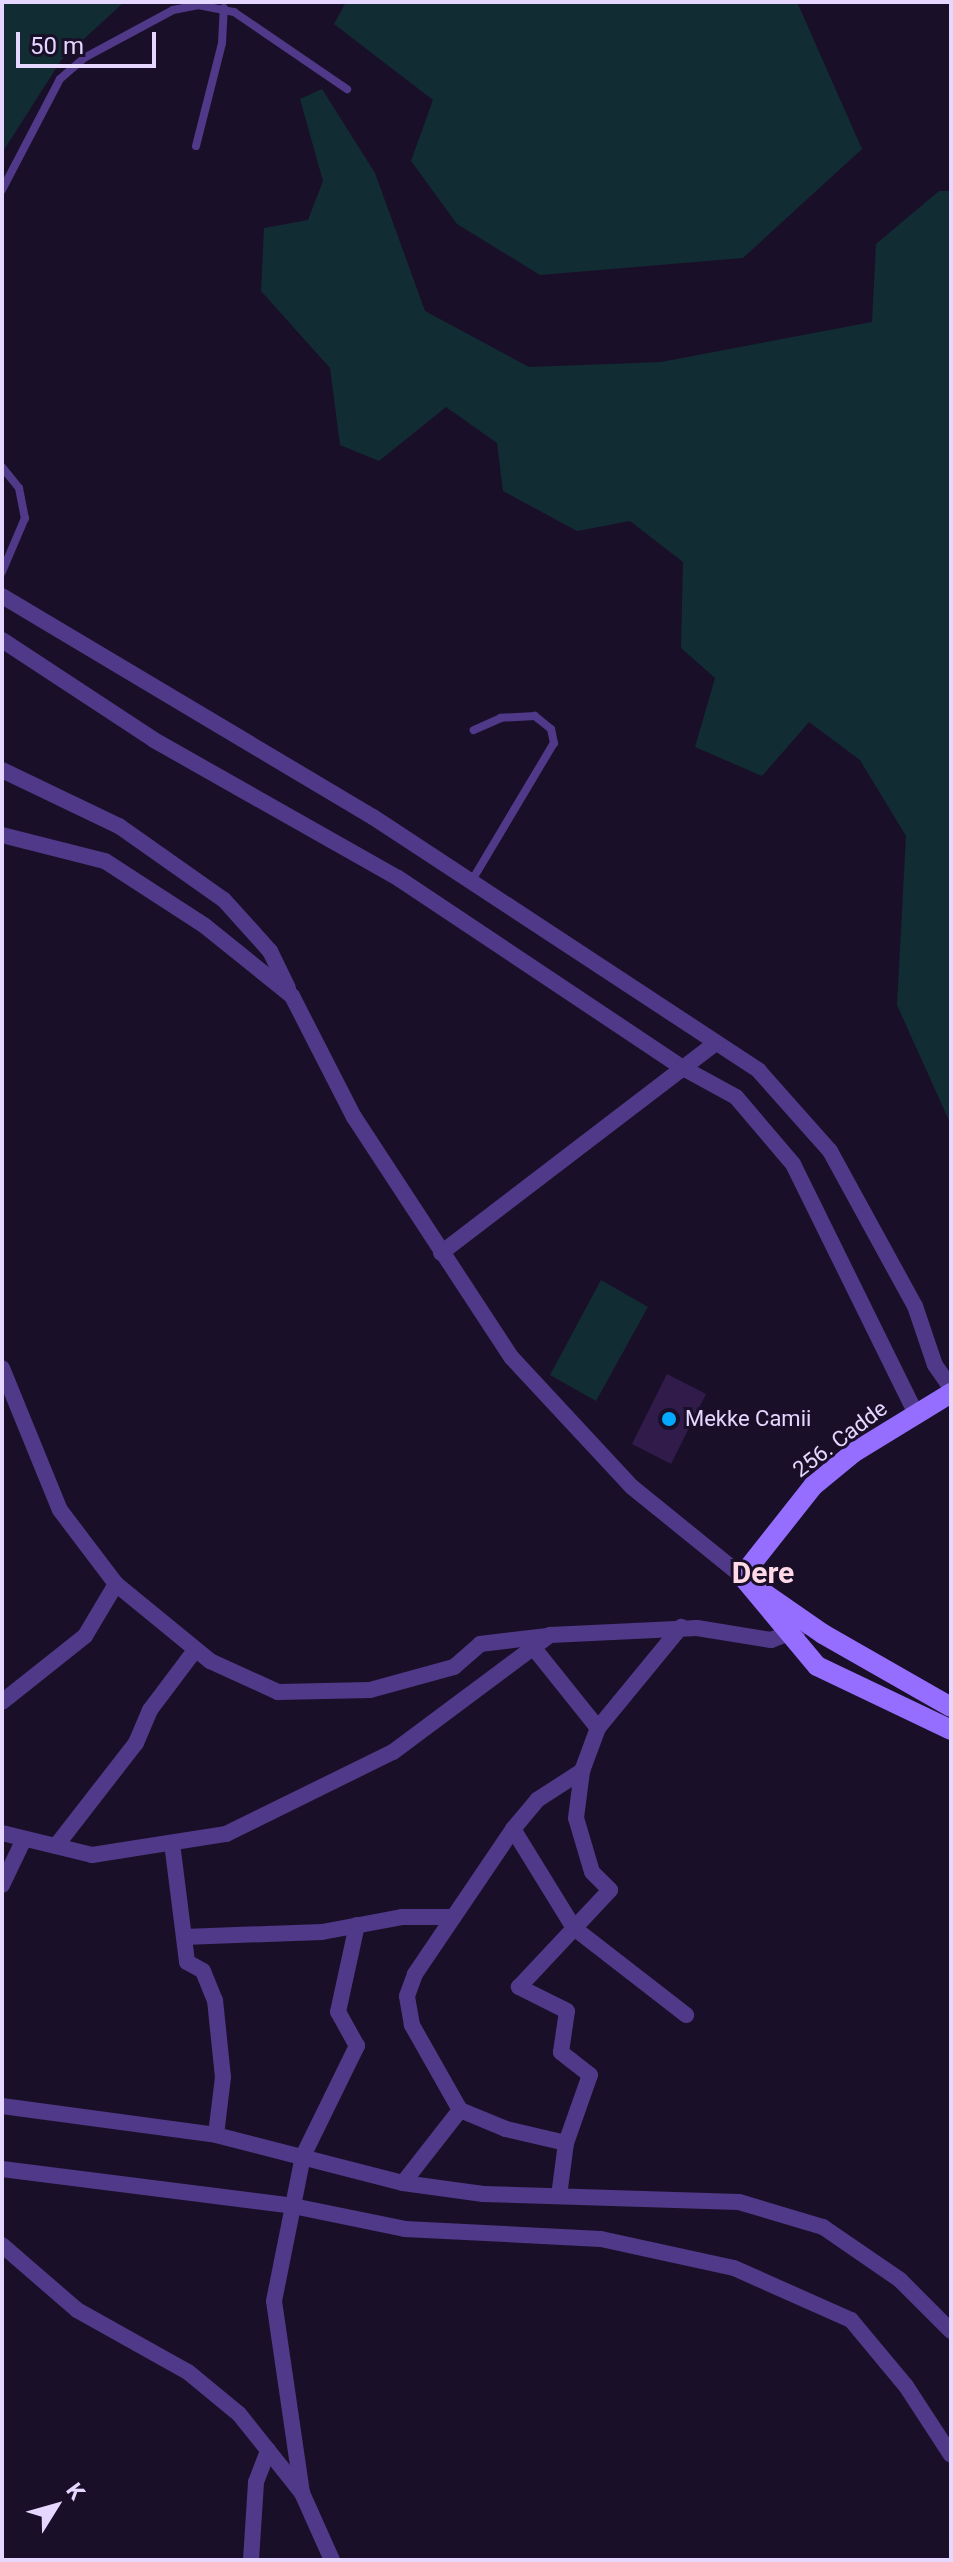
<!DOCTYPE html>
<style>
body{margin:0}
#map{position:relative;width:953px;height:2562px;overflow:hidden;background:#1a0f28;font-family:Roboto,sans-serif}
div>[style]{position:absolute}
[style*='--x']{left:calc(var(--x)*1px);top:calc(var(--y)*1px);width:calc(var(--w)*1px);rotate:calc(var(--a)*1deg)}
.green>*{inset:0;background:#122c33}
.building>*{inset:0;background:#301b4a}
.lane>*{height:8px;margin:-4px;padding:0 4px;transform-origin:4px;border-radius:4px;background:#503988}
.street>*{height:16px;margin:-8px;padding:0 8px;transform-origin:8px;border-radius:8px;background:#503988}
.secondary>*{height:20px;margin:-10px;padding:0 10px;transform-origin:10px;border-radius:10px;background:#956eff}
.dots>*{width:22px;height:22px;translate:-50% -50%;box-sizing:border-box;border:4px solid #1a0f28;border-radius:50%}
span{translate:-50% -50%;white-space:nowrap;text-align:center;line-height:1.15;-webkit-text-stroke:6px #1a0f28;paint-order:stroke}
.poi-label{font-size:22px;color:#e5d7ff}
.left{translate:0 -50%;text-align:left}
.street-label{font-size:22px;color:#e5d7ff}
.district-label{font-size:30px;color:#ffd9e8;font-weight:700}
.frame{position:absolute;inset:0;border:4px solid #e5d7ff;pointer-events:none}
.north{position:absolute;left:16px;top:2466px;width:80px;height:80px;-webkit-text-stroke:6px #1a0f28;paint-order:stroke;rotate:53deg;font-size:22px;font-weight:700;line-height:32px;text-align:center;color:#e5d7ff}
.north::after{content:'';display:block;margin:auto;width:28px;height:36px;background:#e5d7ff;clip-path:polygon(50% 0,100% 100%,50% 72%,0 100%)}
.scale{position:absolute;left:16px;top:32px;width:140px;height:36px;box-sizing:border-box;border:4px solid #e5d7ff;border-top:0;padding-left:10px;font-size:24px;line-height:28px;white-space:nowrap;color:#e5d7ff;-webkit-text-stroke:6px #1a0f28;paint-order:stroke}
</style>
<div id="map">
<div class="green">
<div style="clip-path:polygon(2px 2px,122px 4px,62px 59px,2px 153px)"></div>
<div style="clip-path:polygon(346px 2px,797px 2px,862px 149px,743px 258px,540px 275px,457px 224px,411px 161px,433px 100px,334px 24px)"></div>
<div style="clip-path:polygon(322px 89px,375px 173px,425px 311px,529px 367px,661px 362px,872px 322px,876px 244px,939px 191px,951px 191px,951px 1125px,897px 1005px,906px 836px,860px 760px,809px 722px,762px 776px,695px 747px,715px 678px,681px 648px,683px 562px,630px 521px,577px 531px,503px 491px,497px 443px,446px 407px,379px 461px,340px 445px,330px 368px,261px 291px,264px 228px,308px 220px,323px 181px,300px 99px)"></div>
<div style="clip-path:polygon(601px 1280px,648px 1307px,596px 1401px,550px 1375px)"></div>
</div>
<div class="building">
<div style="clip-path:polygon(667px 1374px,706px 1394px,671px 1464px,632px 1444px)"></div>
</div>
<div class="lane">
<div style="--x:196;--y:146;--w:106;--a:-75.8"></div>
<div style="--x:222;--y:43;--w:35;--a:-87"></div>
<div style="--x:2;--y:190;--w:125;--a:-62.4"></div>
<div style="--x:60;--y:79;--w:32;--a:-41"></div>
<div style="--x:84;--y:58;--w:101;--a:-28.3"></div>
<div style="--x:173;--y:10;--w:25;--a:-11"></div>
<div style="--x:198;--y:5;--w:37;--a:11"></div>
<div style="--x:234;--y:12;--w:137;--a:34.3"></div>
<div style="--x:2;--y:467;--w:27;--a:51"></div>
<div style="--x:19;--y:488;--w:31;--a:79"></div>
<div style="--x:25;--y:518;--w:59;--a:113.1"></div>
<div style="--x:471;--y:882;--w:162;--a:-59.2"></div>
<div style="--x:554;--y:743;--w:14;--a:-102"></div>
<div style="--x:551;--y:729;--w:21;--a:-141"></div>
<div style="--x:535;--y:716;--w:34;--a:177"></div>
<div style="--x:501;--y:718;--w:30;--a:156"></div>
</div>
<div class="street">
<div style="--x:2;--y:596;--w:432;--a:30.8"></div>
<div style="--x:373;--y:817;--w:462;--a:33.3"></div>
<div style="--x:759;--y:1071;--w:107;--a:48.4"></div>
<div style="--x:830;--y:1151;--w:177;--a:61.3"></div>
<div style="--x:915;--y:1306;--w:62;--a:71.3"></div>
<div style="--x:935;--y:1365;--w:28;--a:55"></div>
<div style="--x:2;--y:640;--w:182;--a:33.3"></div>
<div style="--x:154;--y:740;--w:280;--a:29.5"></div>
<div style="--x:398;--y:878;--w:343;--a:33.7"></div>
<div style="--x:683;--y:1068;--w:60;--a:28.7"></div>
<div style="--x:736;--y:1097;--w:88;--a:49.6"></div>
<div style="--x:793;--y:1164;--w:279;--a:63.8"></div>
<div style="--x:2;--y:770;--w:130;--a:25.6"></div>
<div style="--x:119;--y:826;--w:128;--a:35.2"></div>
<div style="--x:224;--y:900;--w:69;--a:48"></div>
<div style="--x:270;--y:951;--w:41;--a:64.1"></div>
<div style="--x:2;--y:835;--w:106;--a:14.2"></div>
<div style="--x:105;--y:861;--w:119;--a:33"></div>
<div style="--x:205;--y:926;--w:112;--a:38.8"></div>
<div style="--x:292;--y:996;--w:136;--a:62.9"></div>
<div style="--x:354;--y:1117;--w:288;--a:56.8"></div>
<div style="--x:512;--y:1358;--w:176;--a:47.1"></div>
<div style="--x:632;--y:1487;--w:141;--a:39"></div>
<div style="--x:441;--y:1253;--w:346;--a:-37.4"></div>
<div style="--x:2;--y:1368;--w:153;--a:67.8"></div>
<div style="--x:60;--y:1510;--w:93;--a:52.9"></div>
<div style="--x:116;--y:1584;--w:122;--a:39.3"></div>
<div style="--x:210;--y:1661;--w:75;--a:24.5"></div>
<div style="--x:278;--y:1692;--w:92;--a:-1.2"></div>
<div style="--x:370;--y:1690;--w:87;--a:-15.3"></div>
<div style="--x:454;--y:1667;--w:35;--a:-41"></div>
<div style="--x:480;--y:1644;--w:66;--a:-6.9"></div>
<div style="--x:533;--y:1647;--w:104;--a:51.3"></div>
<div style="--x:2;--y:1702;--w:106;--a:-38.5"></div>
<div style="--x:85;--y:1636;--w:61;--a:-59.2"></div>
<div style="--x:513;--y:1829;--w:116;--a:58.4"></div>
<div style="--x:574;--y:1928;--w:142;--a:37.8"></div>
<div style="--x:2;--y:1833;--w:93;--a:13.7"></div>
<div style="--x:92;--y:1855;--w:136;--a:-8.9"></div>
<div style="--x:226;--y:1834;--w:186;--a:-26.2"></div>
<div style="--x:393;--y:1752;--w:196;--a:-36.7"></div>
<div style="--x:550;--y:1635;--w:147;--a:-2.7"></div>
<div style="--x:697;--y:1628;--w:75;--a:9.2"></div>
<div style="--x:771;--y:1640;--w:30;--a:-21"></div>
<div style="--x:172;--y:1843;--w:120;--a:82.8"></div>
<div style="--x:187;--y:1962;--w:18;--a:29"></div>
<div style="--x:203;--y:1971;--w:31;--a:68"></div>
<div style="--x:215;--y:2000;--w:77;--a:84.1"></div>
<div style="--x:223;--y:2077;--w:58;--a:96.9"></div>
<div style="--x:56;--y:1846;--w:130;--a:-52.2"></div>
<div style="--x:136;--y:1743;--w:36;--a:-67"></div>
<div style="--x:150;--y:1710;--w:76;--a:-53"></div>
<div style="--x:2;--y:1885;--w:51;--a:-64.4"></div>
<div style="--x:184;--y:1937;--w:138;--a:-2.1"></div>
<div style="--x:322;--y:1932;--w:81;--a:-10.6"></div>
<div style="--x:402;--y:1917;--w:51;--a:0"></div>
<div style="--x:2;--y:2106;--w:216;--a:7.7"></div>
<div style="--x:216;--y:2135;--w:193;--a:14.4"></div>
<div style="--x:403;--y:2183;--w:81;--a:7.8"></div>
<div style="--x:483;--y:2194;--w:256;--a:1.8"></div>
<div style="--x:739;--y:2202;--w:88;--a:16.6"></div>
<div style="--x:823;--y:2227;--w:93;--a:34.5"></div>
<div style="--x:900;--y:2280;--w:72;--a:45"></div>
<div style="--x:566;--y:2143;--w:72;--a:-70.6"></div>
<div style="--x:590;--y:2075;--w:37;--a:-142"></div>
<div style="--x:561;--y:2052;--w:41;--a:-81.7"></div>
<div style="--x:567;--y:2011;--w:54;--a:-153.4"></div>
<div style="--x:519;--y:1987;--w:133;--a:-46.8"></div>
<div style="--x:610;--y:1890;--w:25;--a:-135"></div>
<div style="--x:592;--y:1872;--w:56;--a:-106.5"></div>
<div style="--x:576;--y:1818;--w:47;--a:-82.7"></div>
<div style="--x:2;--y:2169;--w:293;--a:7.2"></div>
<div style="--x:293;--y:2206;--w:114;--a:11.6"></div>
<div style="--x:405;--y:2229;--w:196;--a:2.9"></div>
<div style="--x:601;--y:2239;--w:136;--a:12.3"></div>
<div style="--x:734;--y:2268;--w:128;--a:24"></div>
<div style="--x:851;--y:2320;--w:86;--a:50.2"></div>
<div style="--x:906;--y:2386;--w:82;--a:56.9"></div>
<div style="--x:403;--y:2183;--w:93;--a:-52"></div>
<div style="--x:559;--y:2196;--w:53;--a:-82.5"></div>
<div style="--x:566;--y:2143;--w:62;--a:-166.9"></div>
<div style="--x:506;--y:2129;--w:50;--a:-157.6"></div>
<div style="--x:460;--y:2110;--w:98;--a:-119.5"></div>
<div style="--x:412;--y:2025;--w:29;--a:-100"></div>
<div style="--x:407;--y:1996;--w:23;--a:-70"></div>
<div style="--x:415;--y:1974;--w:175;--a:-55.9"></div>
<div style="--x:513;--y:1829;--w:38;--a:-50"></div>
<div style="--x:537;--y:1800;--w:54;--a:-32.8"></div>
<div style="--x:582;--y:1771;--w:46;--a:-69.6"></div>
<div style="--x:598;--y:1728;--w:131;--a:-50.6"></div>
<div style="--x:2;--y:2245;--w:99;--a:40.9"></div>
<div style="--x:77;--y:2310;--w:127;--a:29.2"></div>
<div style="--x:188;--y:2372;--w:66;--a:39.5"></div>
<div style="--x:239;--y:2414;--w:101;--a:51.4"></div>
<div style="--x:302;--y:2493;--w:73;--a:65.9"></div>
<div style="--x:302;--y:2493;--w:194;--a:-98.3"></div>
<div style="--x:274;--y:2301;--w:148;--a:-78.7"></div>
<div style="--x:303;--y:2156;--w:123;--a:-63.9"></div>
<div style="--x:357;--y:2046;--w:39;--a:-119"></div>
<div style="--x:338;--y:2012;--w:89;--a:-77.7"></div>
<div style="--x:251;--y:2560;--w:78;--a:-86.3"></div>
<div style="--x:256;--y:2482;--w:34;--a:-69"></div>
</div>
<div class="secondary">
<div style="--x:742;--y:1576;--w:115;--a:-51.7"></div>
<div style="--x:813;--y:1486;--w:52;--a:-39.5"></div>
<div style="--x:853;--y:1453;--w:115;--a:-31.5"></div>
<div style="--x:742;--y:1576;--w:117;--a:50.2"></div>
<div style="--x:817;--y:1666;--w:148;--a:25.5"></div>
<div style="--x:761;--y:1591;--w:75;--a:34.7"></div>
<div style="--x:823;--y:1634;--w:147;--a:29.7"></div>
</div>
<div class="dots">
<div style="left:669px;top:1419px;background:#03a9ff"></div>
</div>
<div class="poi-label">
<span class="left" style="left:685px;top:1419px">Mekke Camii</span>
</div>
<div class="street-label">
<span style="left:840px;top:1439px;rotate:-37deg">256. Cadde</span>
</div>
<div class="district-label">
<span style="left:763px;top:1573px">Dere</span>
</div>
<div class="frame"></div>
<div class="north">K</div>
<div class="scale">50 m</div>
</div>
